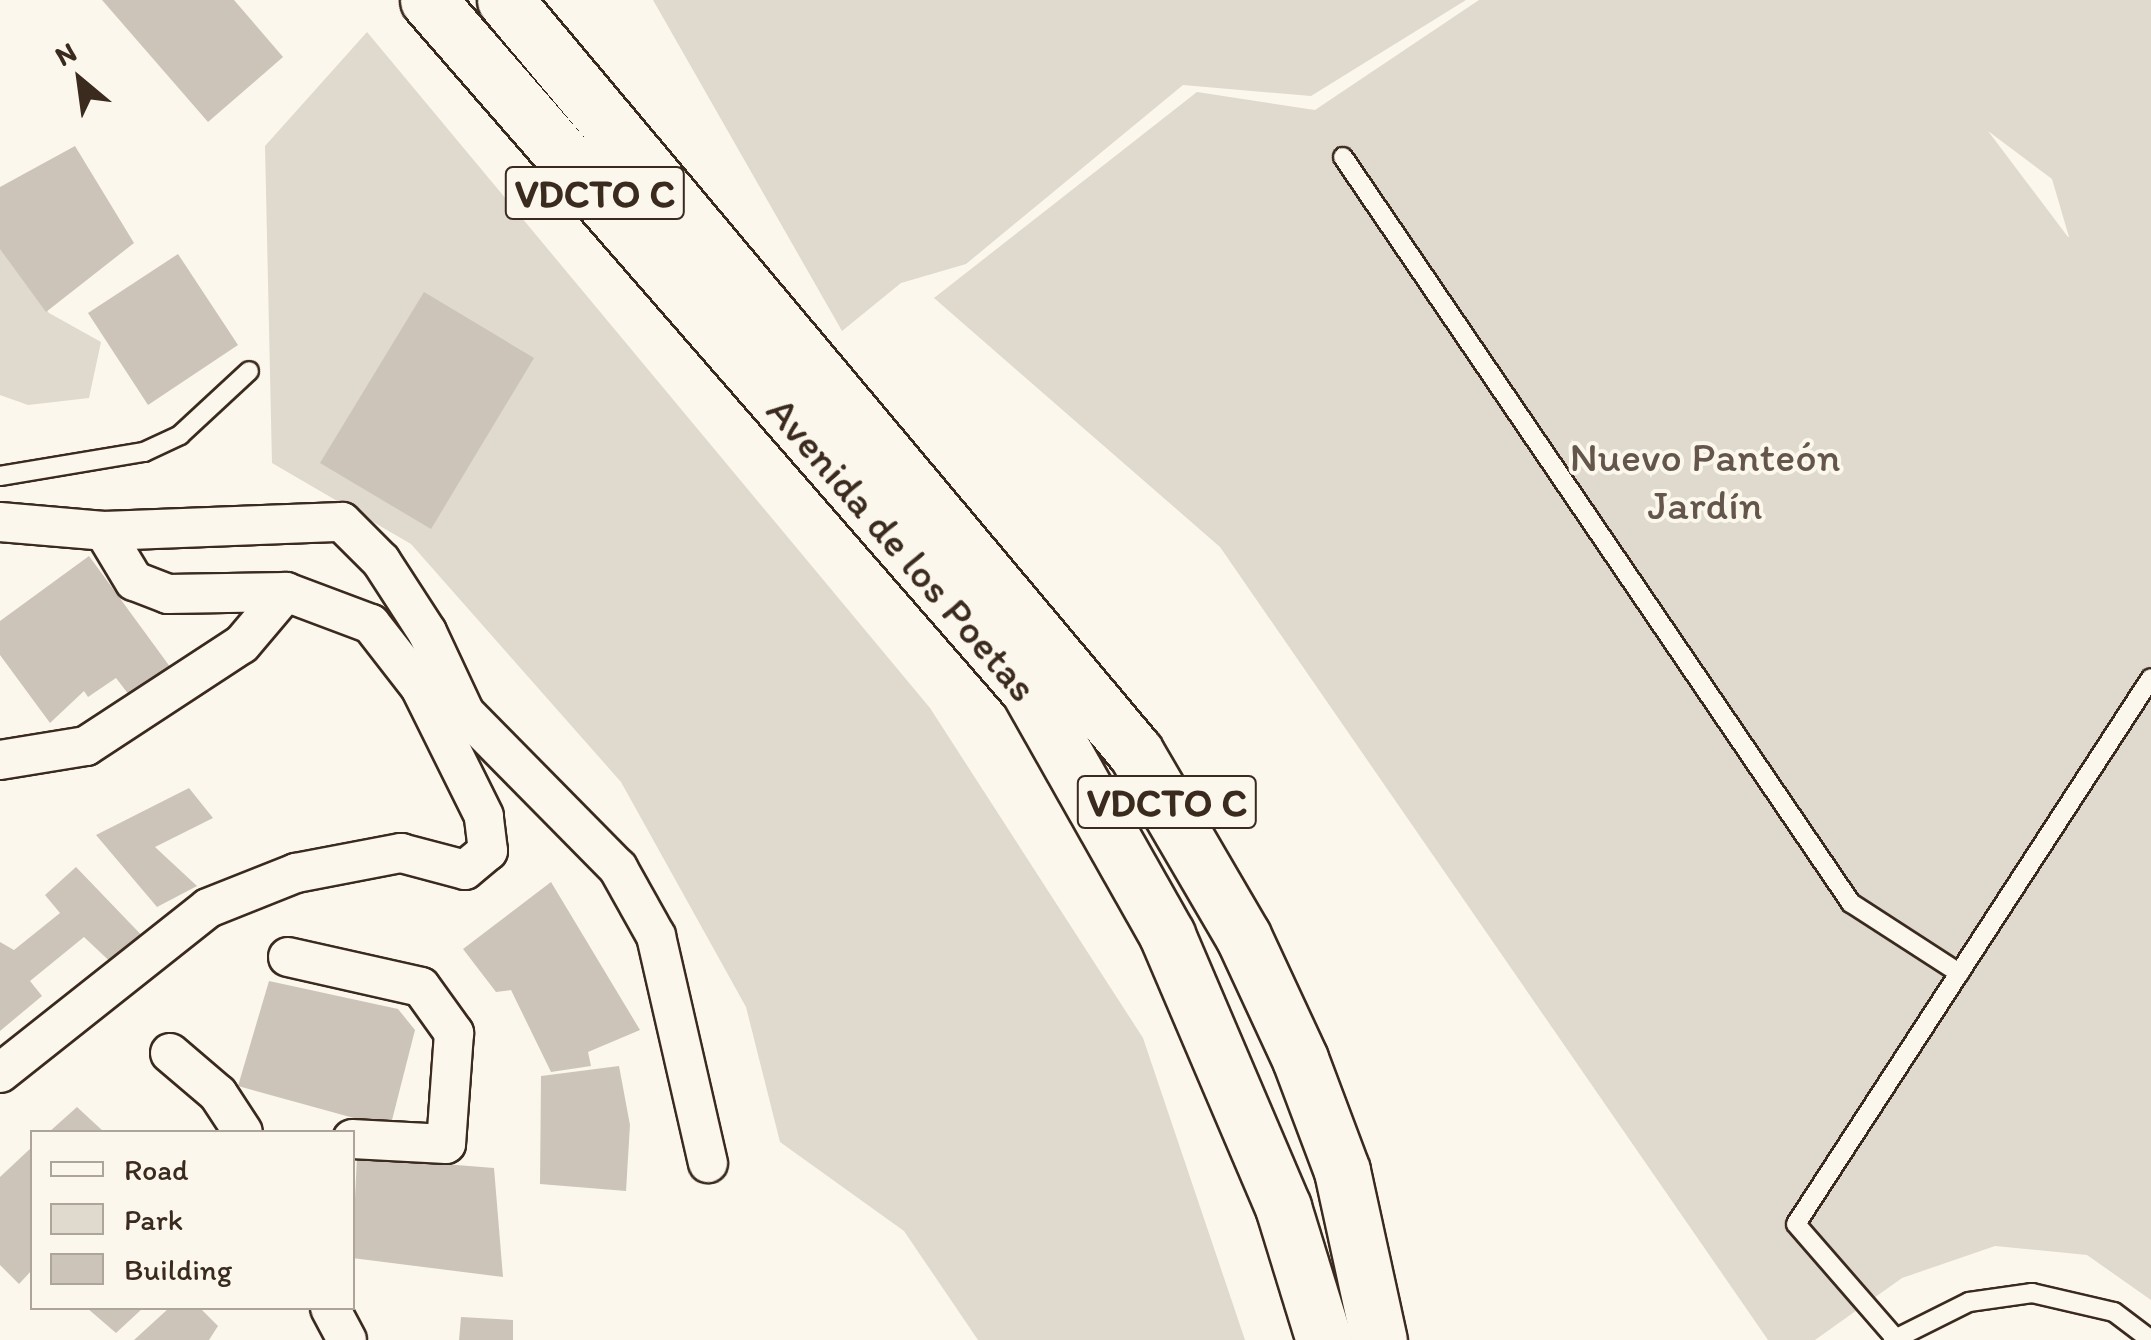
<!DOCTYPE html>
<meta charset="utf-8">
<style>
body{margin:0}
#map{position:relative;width:2151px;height:1340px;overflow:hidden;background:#fbf7ec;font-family:Itim,sans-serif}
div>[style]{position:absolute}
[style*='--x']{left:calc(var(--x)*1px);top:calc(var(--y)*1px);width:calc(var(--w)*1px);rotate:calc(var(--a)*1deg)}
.green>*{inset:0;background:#dfd9ce}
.building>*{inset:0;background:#ccc4b9}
.roads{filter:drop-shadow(2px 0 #3b2a1e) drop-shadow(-2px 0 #3b2a1e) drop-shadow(0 2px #3b2a1e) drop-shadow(0 -2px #3b2a1e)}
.lane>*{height:18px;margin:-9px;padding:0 9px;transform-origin:9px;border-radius:9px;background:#fbf7ec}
.street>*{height:38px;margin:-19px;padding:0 19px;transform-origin:19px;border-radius:19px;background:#fbf7ec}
.highway>*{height:55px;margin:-27.5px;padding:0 27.5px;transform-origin:27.5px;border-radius:27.5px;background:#fbf7ec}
span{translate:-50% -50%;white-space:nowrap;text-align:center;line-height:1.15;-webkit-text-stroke:8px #fbf7ec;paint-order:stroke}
.shield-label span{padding:2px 8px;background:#fbf7ec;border:2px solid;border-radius:8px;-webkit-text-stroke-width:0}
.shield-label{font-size:40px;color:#3b2a1e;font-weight:700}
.park-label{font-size:42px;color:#64564a}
.street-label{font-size:42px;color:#3b2a1e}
.legend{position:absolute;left:30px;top:1130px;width:325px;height:180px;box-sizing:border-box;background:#fbf7ec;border:2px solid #aea59a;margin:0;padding:12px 18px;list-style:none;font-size:30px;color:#3b2a1e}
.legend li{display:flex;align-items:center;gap:20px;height:50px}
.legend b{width:50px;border:2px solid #aea59a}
.north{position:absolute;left:30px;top:30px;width:100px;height:100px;-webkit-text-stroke:8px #fbf7ec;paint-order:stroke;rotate:331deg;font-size:28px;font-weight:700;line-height:40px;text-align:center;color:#3b2a1e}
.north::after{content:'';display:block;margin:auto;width:35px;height:45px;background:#3b2a1e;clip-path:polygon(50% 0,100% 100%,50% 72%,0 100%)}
</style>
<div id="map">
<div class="green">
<div style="clip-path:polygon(653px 0,1466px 0,1311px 96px,1183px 85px,966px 264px,901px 283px,842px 331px)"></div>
<div style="clip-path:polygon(evenodd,1479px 0,2151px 0,2151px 1300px,2087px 1255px,1995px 1246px,1902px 1278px,1815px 1340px,1768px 1340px,1220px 547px,934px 298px,1197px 92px,1315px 110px,1479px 0,1988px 131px,2052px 179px,2069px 237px,2068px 237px,1988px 131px)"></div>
<div style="clip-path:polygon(367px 32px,930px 708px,1143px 1038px,1245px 1340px,978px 1340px,904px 1231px,780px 1142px,746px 1007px,621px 782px,411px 544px,272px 463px,265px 146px)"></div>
<div style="clip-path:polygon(0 246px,49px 313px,101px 342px,89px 398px,28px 405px,0 395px)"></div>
</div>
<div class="building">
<div style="clip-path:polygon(102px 0,234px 0,283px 57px,208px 122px)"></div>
<div style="clip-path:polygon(75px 146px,134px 243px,46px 312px,0 249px,0 187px)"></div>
<div style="clip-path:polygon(178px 254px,238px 345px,148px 405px,88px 313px)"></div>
<div style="clip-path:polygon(424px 292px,534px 358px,431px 529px,320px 463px)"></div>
<div style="clip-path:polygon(89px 556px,176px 675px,136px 704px,116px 678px,88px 697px,84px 691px,50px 723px,0 655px,0 621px)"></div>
<div style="clip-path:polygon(189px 788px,213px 818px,155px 847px,197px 886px,157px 907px,96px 835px)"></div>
<div style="clip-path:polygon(76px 867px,150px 944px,119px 970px,84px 937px,30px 981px,42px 996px,0 1031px,0 942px,14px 950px,60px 913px,45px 895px)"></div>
<div style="clip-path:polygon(551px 882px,640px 1030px,588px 1052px,591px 1066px,551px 1072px,511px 990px,496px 992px,463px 949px)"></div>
<div style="clip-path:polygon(269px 981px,398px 1009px,415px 1030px,390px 1128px,238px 1086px)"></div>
<div style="clip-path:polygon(619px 1066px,630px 1125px,626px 1191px,540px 1184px,541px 1076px)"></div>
<div style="clip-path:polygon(77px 1107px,104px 1132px,49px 1132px)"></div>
<div style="clip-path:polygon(32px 1147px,32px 1270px,19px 1284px,0 1265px,0 1177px)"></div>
<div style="clip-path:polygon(357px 1157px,494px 1168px,503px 1277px,352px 1258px)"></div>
<div style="clip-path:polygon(87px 1308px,143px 1308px,116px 1333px)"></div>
<div style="clip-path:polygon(169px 1308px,200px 1308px,218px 1326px,209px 1340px,134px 1340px)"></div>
<div style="clip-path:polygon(461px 1317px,513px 1320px,513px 1340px,459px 1340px)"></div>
</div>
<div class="roads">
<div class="lane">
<div style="--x:1343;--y:157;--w:903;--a:55.75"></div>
<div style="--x:1851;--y:903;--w:129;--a:32.9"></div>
<div style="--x:0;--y:476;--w:146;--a:-9.5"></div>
<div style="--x:144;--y:452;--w:40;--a:-25"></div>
<div style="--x:180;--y:435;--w:94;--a:-42.8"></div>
<div style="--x:1896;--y:1339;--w:152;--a:-131"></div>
<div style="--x:1796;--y:1224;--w:651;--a:-56.97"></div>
<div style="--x:1893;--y:1340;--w:85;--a:-26.6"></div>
<div style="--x:1969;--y:1302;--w:64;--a:-8.1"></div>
<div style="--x:2032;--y:1293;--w:84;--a:13"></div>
<div style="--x:2114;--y:1312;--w:46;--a:37.1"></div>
</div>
<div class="street">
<div style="--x:0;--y:522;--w:104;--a:4.9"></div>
<div style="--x:104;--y:531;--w:238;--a:-2.2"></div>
<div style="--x:342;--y:522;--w:55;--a:45"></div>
<div style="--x:381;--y:561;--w:85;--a:57.1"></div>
<div style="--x:427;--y:632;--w:89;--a:64.9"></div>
<div style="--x:465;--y:713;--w:218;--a:45.4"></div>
<div style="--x:618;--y:868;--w:78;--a:60.8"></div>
<div style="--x:656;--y:936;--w:233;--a:77.1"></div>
<div style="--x:0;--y:760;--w:87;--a:-9.2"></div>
<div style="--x:86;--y:746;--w:186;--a:-33.2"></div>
<div style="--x:242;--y:644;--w:68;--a:-49.8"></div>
<div style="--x:288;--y:957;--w:136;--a:12.7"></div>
<div style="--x:421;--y:987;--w:57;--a:54.3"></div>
<div style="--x:454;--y:1033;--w:111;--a:94.1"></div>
<div style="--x:446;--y:1144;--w:94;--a:-177"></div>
<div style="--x:170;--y:1053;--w:63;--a:40.5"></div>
<div style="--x:218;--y:1094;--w:45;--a:56.7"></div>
<div style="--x:0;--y:1073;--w:265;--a:-38.4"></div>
<div style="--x:208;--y:908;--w:95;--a:-21.7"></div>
<div style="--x:296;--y:873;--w:107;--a:-10.8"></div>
<div style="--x:401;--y:853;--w:66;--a:14.9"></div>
<div style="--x:465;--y:870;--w:30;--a:-40"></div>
<div style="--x:488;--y:851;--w:35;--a:-97"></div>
<div style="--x:484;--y:816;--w:144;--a:-116.4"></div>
<div style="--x:420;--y:687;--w:80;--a:-127.9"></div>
<div style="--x:371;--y:624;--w:91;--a:-159.4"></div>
<div style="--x:286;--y:592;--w:118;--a:179"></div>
<div style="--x:168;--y:594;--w:36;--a:-159"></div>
<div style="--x:134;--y:581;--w:58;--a:-121"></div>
<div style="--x:330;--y:1308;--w:36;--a:62"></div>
</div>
<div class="highway">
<div style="--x:428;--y:0;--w:914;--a:48.95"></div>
<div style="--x:1028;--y:689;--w:283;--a:60.5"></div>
<div style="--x:1167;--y:935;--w:296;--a:66.9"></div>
<div style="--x:1283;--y:1207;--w:139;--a:72.9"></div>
<div style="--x:505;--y:0;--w:982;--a:50.04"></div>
<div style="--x:1136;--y:753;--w:212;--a:59.7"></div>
<div style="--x:1243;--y:936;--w:136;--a:65.1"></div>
<div style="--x:1300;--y:1059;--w:120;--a:69.4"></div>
<div style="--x:1342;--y:1171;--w:173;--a:77.7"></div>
</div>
</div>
<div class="shield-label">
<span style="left:595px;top:193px">VDCTO C</span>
<span style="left:1167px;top:802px">VDCTO C</span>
</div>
<div class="park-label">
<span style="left:1705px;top:481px">Nuevo Panteón<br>Jardín</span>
</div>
<div class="street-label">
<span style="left:902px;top:549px;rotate:49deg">Avenida de los Poetas</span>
</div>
<ul class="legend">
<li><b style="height:12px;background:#fbf7ec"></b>Road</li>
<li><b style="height:28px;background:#dfd9ce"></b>Park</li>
<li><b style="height:28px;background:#ccc4b9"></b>Building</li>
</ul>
<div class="north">N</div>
</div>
